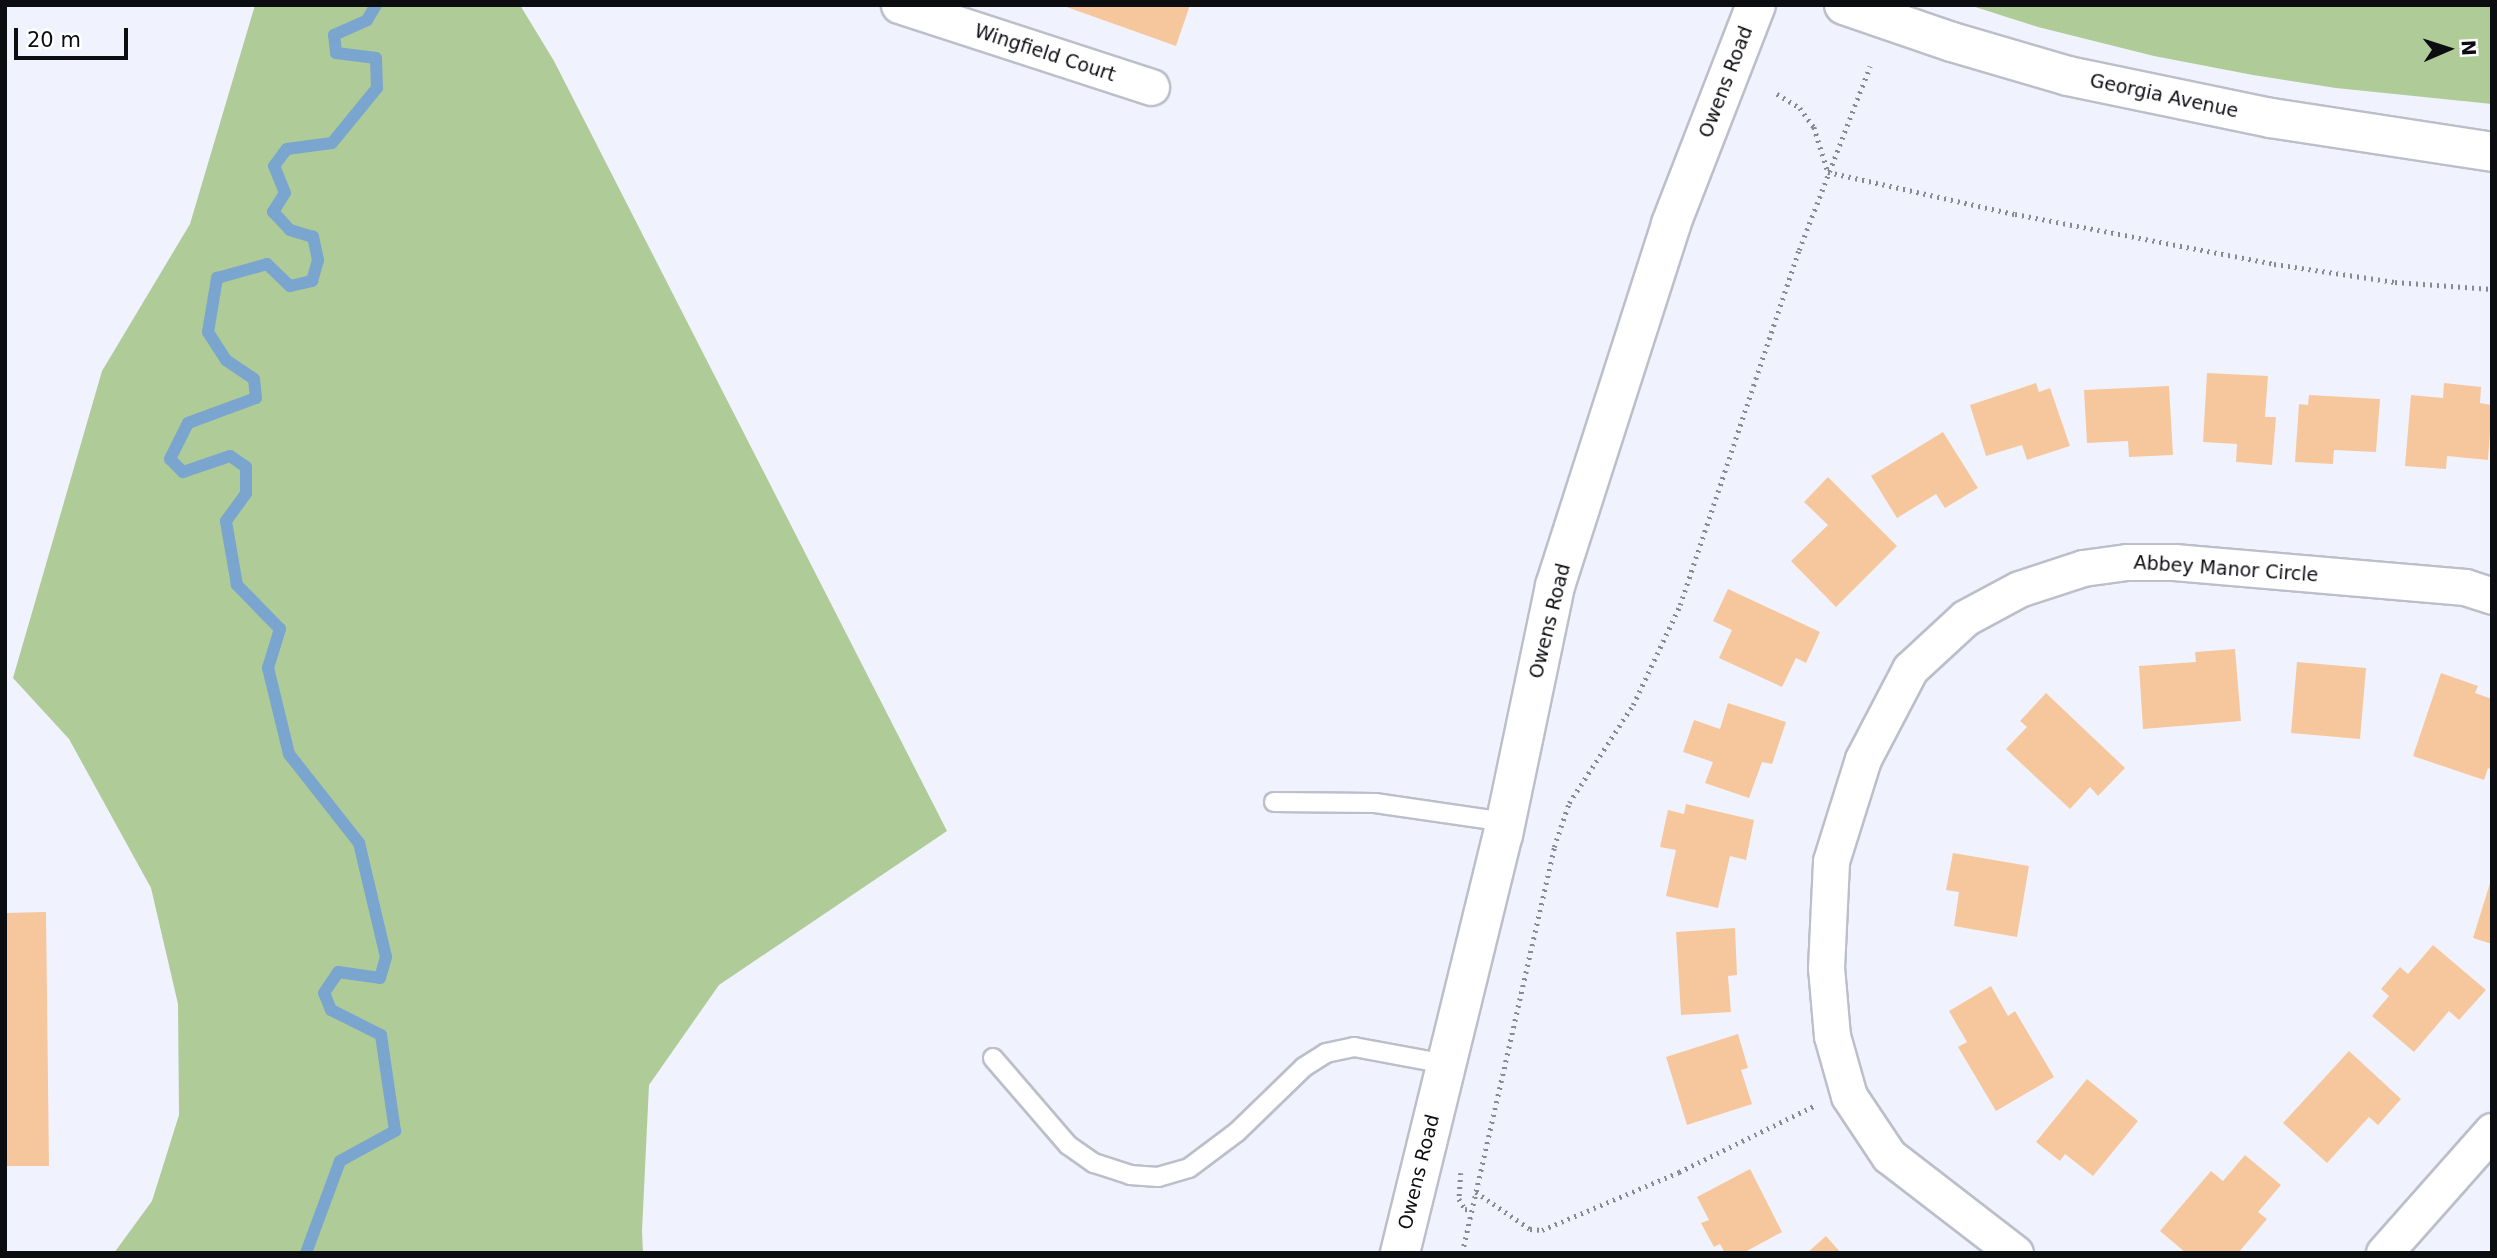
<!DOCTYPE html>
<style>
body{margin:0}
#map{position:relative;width:2497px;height:1258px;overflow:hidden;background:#f0f3fe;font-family:"DejaVu Sans",sans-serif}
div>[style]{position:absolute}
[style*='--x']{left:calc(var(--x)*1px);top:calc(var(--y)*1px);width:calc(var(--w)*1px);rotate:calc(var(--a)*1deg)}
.forest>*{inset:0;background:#afcb97}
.stream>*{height:12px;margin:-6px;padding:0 6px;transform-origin:6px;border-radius:6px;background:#7aa5cf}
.building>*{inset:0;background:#f6c79d}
.path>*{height:4.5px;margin-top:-2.25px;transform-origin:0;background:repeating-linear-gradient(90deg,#888a92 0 2px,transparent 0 7px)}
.roads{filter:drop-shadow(2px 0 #bcbfc9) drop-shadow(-2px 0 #bcbfc9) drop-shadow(0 2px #bcbfc9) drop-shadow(0 -2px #bcbfc9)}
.lane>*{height:18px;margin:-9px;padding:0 9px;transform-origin:9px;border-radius:9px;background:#fff}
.street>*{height:35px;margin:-17.5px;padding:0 17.5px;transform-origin:17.5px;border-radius:17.5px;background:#fff}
.secondary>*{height:38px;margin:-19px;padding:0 19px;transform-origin:19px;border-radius:19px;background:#fff}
.primary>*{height:38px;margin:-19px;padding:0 19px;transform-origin:19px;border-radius:19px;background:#fff}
span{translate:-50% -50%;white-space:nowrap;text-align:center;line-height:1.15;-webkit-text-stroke:7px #fff;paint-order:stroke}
.street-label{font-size:19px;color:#0c0d11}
.frame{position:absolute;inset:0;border:7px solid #0c0d11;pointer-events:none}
.north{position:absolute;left:2413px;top:14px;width:70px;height:70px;-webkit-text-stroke:5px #fff;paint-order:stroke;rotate:87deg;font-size:19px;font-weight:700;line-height:28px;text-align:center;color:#0c0d11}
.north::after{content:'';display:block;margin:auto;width:24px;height:32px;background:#0c0d11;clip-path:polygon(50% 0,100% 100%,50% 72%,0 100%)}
.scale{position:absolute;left:14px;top:28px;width:114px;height:32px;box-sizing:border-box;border:4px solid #0c0d11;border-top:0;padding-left:9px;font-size:21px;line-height:24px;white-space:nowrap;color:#0c0d11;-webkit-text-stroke:5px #fff;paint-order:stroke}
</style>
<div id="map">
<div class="forest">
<div style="clip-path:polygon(255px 5px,520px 5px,554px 61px,947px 831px,719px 985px,649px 1085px,642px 1231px,643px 1253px,114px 1253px,152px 1201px,179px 1115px,178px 1004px,151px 888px,69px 739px,13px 678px,102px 371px,190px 224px)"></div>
<div style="clip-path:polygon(1969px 5px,2492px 5px,2492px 104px,2336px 88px,2253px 75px,2154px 56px,2038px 27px)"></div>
</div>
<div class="stream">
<div style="--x:306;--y:1253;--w:98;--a:-69.7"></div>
<div style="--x:340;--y:1161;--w:63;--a:-28.6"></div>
<div style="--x:395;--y:1131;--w:97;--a:-98.3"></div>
<div style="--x:381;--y:1035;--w:56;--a:-153.4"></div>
<div style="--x:331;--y:1010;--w:18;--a:-112"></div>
<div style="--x:324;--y:993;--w:25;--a:-56"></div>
<div style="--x:338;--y:972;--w:42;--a:8.1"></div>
<div style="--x:380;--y:978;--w:22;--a:-74"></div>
<div style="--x:386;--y:957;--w:117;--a:-103.3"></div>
<div style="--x:359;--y:843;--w:113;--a:-128.2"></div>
<div style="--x:289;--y:754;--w:89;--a:-103.7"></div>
<div style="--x:268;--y:668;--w:41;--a:-72.9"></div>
<div style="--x:280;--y:629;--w:62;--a:-134.3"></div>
<div style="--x:237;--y:585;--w:65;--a:-99.8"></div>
<div style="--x:226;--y:521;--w:34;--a:-54"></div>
<div style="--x:246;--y:493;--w:26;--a:-90"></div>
<div style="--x:246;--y:467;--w:19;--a:-145"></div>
<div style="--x:230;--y:456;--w:50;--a:161.2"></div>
<div style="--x:183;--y:472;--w:18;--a:-135"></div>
<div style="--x:170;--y:459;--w:40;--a:-63.4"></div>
<div style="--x:188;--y:423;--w:72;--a:-20.2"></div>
<div style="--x:256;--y:398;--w:19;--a:-96"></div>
<div style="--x:254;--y:379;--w:34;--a:-146"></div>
<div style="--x:226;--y:360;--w:33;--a:-123"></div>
<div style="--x:208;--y:332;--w:55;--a:-80.5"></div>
<div style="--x:217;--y:278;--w:52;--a:-15.6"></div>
<div style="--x:267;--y:264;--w:32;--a:44"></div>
<div style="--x:290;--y:286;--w:23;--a:-13"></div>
<div style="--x:312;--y:281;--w:22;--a:-74"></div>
<div style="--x:318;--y:260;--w:24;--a:-102"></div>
<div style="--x:313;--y:237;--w:24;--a:-163"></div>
<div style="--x:290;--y:230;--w:25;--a:-133"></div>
<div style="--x:273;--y:212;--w:22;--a:-58"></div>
<div style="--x:285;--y:193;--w:29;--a:-112"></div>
<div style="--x:274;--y:166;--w:21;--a:-53"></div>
<div style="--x:287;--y:149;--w:45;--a:-7.6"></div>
<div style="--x:332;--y:143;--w:71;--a:-50.7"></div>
<div style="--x:377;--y:88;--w:30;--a:-92"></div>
<div style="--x:376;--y:58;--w:40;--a:-172.9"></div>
<div style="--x:336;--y:53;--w:18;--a:-96"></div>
<div style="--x:334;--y:35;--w:36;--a:-24"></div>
<div style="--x:367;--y:20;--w:17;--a:-59"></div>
</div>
<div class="building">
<div style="clip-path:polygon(1061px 5px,1190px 5px,1176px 46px)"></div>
<div style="clip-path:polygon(2207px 373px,2268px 376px,2265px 417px,2276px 417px,2272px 465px,2236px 462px,2237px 444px,2203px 442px)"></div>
<div style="clip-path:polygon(2036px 383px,2039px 392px,2050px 388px,2070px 446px,2027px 460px,2022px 445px,1986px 456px,1970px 405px)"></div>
<div style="clip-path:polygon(2444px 383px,2481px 387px,2480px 403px,2492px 405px,2488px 460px,2447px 456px,2446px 469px,2405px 466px,2411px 395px,2443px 398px)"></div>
<div style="clip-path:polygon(2169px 386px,2173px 455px,2129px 457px,2128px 441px,2087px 443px,2084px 390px)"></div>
<div style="clip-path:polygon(2309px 395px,2380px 399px,2376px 452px,2334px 450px,2333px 464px,2295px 462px,2299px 404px,2308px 405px)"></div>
<div style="clip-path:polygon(1943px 432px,1978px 488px,1945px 508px,1936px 494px,1897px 518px,1871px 476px)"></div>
<div style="clip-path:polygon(1828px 477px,1897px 546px,1836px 607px,1791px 561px,1828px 525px,1804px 502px)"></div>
<div style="clip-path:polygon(1728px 589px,1820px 632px,1806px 663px,1796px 658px,1782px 687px,1719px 658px,1732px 630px,1713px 621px)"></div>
<div style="clip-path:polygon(2235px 649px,2241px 721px,2143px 729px,2139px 666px,2196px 662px,2195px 652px)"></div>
<div style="clip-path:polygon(2297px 662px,2366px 668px,2360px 739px,2291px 733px)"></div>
<div style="clip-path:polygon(2441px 673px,2478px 686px,2475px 693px,2492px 699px,2492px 770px,2488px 768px,2484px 780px,2413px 756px)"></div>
<div style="clip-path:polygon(2046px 693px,2125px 768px,2098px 796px,2090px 787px,2070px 809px,2006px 749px,2027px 727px,2020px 721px)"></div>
<div style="clip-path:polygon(1728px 703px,1786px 722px,1772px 764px,1762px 762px,1749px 798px,1705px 783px,1713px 762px,1683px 752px,1694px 720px,1720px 729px)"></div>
<div style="clip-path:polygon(1686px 804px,1754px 820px,1746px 860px,1730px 856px,1718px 908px,1666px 896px,1676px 850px,1660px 847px,1668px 810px,1684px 814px)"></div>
<div style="clip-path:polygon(1953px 853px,2029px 866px,2017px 937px,1954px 926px,1959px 892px,1946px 890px)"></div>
<div style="clip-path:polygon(2491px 880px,2492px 880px,2492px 944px,2473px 938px)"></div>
<div style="clip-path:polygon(46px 912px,49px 1166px,5px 1166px,5px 913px)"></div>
<div style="clip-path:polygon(1735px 928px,1737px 975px,1728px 976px,1731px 1012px,1681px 1015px,1676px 932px)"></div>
<div style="clip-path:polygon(2433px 945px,2486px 990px,2459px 1020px,2449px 1011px,2414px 1052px,2372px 1016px,2389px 996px,2381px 989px,2400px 967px,2408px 974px)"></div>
<div style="clip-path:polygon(1991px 986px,2008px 1016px,2015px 1011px,2054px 1077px,1996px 1111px,1958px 1047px,1967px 1042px,1949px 1011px)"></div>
<div style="clip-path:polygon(1738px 1034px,1748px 1068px,1741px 1070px,1752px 1104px,1687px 1125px,1666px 1057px)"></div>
<div style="clip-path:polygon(2349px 1051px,2401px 1099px,2378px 1125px,2369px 1117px,2327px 1163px,2283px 1123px)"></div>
<div style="clip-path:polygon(2087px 1079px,2138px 1121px,2093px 1176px,2065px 1154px,2060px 1161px,2036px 1142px)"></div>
<div style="clip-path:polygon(2245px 1155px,2281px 1185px,2258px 1212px,2267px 1219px,2238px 1253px,2186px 1253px,2160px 1231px,2211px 1171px,2223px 1181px)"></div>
<div style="clip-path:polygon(1750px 1169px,1782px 1232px,1743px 1253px,1725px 1253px,1720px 1244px,1714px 1247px,1701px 1223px,1709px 1220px,1697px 1197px)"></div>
<div style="clip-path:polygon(1826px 1236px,1841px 1253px,1807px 1253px)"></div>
</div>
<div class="path">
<div style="--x:1777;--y:94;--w:27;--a:31"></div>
<div style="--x:1800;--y:108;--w:24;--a:54"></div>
<div style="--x:1814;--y:127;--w:47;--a:72.7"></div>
<div style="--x:1828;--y:172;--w:192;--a:12.7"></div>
<div style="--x:2015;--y:214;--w:264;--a:10.9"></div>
<div style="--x:2274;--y:264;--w:122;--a:8.5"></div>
<div style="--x:2395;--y:282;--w:97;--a:4.1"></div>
<div style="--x:1461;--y:1173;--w:26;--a:94"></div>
<div style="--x:1459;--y:1199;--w:12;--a:59"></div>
<div style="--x:1465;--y:1209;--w:7;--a:8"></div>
<div style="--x:1476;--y:1192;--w:65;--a:34.4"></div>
<div style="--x:1530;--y:1229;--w:12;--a:5"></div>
<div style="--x:1542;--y:1230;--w:149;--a:-22.9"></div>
<div style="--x:1679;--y:1172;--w:150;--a:-26.1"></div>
<div style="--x:1462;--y:1253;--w:416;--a:-77.2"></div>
<div style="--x:1554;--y:847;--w:46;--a:-71.2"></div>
<div style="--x:1569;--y:803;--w:117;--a:-56.9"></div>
<div style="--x:1633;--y:705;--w:110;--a:-64.8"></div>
<div style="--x:1680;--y:605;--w:374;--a:-71.5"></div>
<div style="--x:1799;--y:250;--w:197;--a:-68.9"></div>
</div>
<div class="roads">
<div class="lane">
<div style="--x:1274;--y:802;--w:101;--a:0.6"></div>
<div style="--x:1375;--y:803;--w:131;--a:8.3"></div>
<div style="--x:993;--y:1058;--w:115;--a:49.2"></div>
<div style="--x:1068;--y:1145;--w:32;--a:35"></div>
<div style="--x:1094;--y:1163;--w:38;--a:18"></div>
<div style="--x:1130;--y:1175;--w:28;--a:4"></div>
<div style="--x:1158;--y:1177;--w:32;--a:-16"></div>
<div style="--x:1189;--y:1168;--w:60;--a:-36.9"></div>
<div style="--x:1237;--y:1132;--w:93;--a:-44.1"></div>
<div style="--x:1304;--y:1067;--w:26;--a:-32"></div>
<div style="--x:1326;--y:1053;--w:29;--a:-12"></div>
<div style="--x:1354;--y:1047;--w:94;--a:10.5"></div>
</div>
<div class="street">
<div style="--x:899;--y:5;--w:265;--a:18"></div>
<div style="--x:2015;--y:1253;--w:159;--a:-142.4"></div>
<div style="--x:1889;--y:1156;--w:72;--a:-123.7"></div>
<div style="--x:1849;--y:1096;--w:62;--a:-105.8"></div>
<div style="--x:1832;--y:1036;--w:68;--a:-95"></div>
<div style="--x:1826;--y:968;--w:107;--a:-87.3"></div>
<div style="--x:1831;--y:861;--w:107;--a:-72.6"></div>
<div style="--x:1863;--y:759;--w:102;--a:-62.4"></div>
<div style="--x:1910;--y:669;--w:75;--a:-42.8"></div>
<div style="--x:1965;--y:618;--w:61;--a:-28.2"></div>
<div style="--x:2019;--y:589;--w:67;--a:-18.2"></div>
<div style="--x:2083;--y:568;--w:44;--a:-7.8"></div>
<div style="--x:2127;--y:562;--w:47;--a:0"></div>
<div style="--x:2174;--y:562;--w:292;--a:4.9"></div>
<div style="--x:2465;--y:587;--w:28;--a:18"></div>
<div style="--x:2384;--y:1253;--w:163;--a:-48.5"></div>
</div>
<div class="secondary">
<div style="--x:1400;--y:1253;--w:431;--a:-76.2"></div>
<div style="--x:1503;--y:835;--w:254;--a:-78.2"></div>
<div style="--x:1555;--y:586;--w:380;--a:-72.2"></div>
<div style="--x:1671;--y:224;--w:235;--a:-68.8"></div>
</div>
<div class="primary">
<div style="--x:1844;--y:5;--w:114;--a:18.9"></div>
<div style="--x:1952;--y:42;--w:121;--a:16.3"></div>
<div style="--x:2068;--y:76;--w:207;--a:11.7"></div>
<div style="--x:2271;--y:118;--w:224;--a:8.7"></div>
</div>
</div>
<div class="street-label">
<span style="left:1045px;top:53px;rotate:18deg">Wingfield Court</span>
<span style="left:1726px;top:82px;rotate:-69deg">Owens Road</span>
<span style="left:2164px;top:96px;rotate:12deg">Georgia Avenue</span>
<span style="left:2226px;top:569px;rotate:4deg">Abbey Manor Circle</span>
<span style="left:1550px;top:621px;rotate:-76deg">Owens Road</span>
<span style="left:1419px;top:1172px;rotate:-76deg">Owens Road</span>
</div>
<div class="frame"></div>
<div class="north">N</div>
<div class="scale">20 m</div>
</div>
